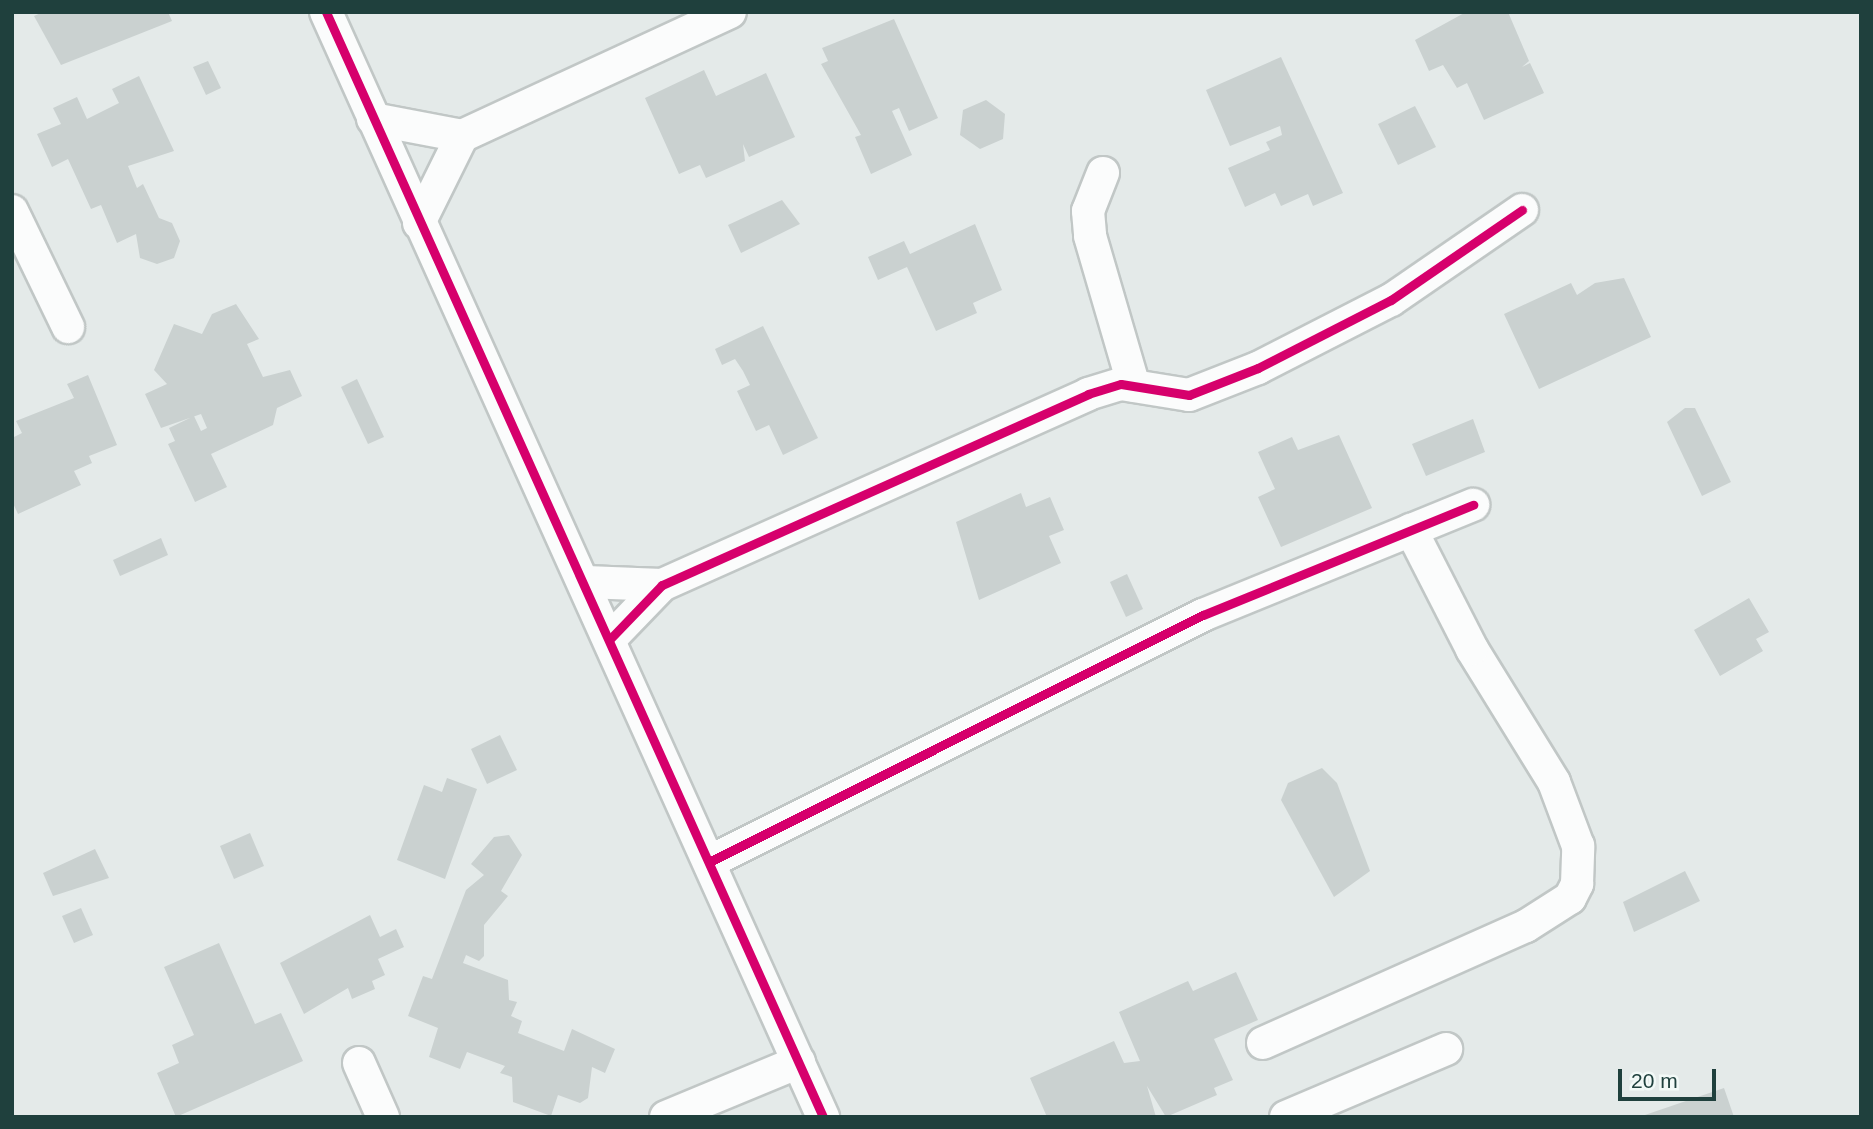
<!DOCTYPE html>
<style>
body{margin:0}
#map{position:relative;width:1873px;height:1129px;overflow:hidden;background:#e4eae9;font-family:Helvetica,sans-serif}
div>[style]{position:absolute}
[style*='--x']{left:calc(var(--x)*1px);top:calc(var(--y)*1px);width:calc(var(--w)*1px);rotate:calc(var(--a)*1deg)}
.building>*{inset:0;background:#cad1d0}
.roads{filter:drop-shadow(2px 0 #c1c7c6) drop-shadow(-2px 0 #c1c7c6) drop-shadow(0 2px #c1c7c6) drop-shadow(0 -2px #c1c7c6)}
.minor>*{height:32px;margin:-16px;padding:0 16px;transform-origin:16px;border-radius:16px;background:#fbfcfc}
.cycleway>*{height:9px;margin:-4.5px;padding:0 4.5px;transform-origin:4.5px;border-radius:4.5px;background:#d6006c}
span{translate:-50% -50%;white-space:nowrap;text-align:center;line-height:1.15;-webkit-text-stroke:5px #f2f9f7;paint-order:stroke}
.frame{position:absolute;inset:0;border:14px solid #1f403d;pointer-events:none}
.scale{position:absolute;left:1618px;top:1069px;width:98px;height:32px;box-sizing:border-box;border:4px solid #1f403d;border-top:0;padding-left:9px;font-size:21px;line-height:24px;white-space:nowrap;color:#1f403d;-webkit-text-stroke:5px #f2f9f7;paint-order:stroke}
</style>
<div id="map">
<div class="building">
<div style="clip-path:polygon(43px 12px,168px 12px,172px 21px,61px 65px,34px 16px)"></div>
<div style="clip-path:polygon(1466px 12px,1508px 12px,1529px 61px,1522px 67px,1530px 63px,1544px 93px,1484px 120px,1467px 83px,1457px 88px,1443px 65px,1429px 71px,1415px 40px)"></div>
<div style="clip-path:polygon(894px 19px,938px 118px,909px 131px,899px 108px,892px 111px,912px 155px,871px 174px,855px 137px,861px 135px,821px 64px,828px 61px,822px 48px)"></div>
<div style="clip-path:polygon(1281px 57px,1343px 193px,1313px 206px,1308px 194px,1281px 206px,1275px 193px,1245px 207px,1228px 168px,1270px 150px,1266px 142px,1282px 135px,1280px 126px,1230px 146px,1206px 90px)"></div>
<div style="clip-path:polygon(208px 61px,221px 88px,206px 95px,193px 67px)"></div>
<div style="clip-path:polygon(704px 70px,716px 96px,766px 73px,795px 137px,749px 157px,743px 144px,745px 161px,706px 178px,700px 165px,679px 174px,645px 98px)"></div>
<div style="clip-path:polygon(139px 76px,174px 151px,128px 166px,137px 188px,143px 184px,159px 218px,172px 223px,180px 241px,174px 258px,157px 264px,140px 258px,136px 234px,117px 243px,101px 205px,91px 209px,68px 159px,52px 167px,37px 134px,61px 124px,53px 108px,77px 97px,87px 119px,119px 103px,112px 89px)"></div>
<div style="clip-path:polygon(986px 100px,1005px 114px,1003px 139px,980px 149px,960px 135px,963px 110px)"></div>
<div style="clip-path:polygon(1415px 106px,1436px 147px,1398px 165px,1378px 124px)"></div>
<div style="clip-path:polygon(782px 200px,800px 224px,741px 253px,728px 225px)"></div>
<div style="clip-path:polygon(975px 224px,1002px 290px,973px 303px,977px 313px,936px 331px,907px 267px,878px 280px,868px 257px,904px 241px,910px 254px)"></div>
<div style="clip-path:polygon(1624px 278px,1651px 337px,1539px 389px,1504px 314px,1571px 283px,1577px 295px,1595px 283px)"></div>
<div style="clip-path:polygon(236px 304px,259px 339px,247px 344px,263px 377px,290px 370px,302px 396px,277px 408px,273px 425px,211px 454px,227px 487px,195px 502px,168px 444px,175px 441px,169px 428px,194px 416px,201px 431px,207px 428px,201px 414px,161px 428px,145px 394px,167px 384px,154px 370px,174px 324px,202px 334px,212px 314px)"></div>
<div style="clip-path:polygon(763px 326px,818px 438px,783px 455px,769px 425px,756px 431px,737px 391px,750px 385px,743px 371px,735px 359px,722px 365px,715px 349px)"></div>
<div style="clip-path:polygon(88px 375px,117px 445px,89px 456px,92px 463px,74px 471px,81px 485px,18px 514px,12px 501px,12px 438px,22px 433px,16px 421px,74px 398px,67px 384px)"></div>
<div style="clip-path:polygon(357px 379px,384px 437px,368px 444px,341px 387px)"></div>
<div style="clip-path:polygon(1685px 408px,1695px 408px,1731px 482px,1702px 496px,1667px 422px)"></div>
<div style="clip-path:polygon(1473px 419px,1485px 452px,1426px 476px,1412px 444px)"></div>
<div style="clip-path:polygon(1339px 435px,1372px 508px,1281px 547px,1258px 497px,1275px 489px,1258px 452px,1292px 437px,1298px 450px)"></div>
<div style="clip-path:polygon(1021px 493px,1026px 507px,1050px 497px,1064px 530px,1049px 536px,1061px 563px,979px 600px,956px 522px)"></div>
<div style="clip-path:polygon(161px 538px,168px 555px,120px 576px,113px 560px)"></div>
<div style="clip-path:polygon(1127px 574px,1143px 609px,1126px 617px,1110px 582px)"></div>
<div style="clip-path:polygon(1749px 598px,1769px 632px,1756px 639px,1763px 651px,1720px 676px,1694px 630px)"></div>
<div style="clip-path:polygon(500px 735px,517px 770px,487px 784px,471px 749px)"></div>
<div style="clip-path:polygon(1322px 768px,1337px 783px,1370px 871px,1334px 897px,1281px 800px,1288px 783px)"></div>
<div style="clip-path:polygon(447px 778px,477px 789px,445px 879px,397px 860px,424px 785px,442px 792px)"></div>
<div style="clip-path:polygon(250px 833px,264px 866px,234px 879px,220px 846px)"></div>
<div style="clip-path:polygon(509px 835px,522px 855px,501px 891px,508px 896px,484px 925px,484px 956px,479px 961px,466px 955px,463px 963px,508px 980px,509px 1000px,517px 1002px,511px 1016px,522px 1021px,518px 1033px,564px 1051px,572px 1029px,615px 1049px,605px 1073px,592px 1067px,588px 1098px,580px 1103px,558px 1095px,551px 1116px,513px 1102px,512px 1077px,500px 1073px,505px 1066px,467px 1052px,460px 1069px,429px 1057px,438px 1028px,408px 1016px,423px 976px,432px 979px,466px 890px,484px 875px,471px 864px,494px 837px)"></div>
<div style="clip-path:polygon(95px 849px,109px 878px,53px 896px,43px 873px)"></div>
<div style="clip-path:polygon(1685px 871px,1700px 901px,1634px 932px,1623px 902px)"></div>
<div style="clip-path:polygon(81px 908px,93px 935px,74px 943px,62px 916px)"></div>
<div style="clip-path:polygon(370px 915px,380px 937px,396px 929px,404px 947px,378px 959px,385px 975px,372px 981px,375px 989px,352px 999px,348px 988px,304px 1014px,280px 963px)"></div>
<div style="clip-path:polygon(219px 943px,255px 1024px,281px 1013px,303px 1061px,176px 1117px,157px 1073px,179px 1063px,172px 1045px,194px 1035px,164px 967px)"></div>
<div style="clip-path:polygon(1236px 972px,1258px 1020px,1214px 1039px,1233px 1080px,1214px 1088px,1217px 1095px,1166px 1117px,1147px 1086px,1156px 1117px,1047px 1117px,1030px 1078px,1114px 1041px,1124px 1063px,1140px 1061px,1119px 1012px,1188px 981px,1193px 991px)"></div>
<div style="clip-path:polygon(1724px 1088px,1734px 1117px,1642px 1117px,1642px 1116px)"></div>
</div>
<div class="roads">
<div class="minor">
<div style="--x:326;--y:12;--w:1212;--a:65.78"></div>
<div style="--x:373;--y:119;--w:91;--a:10.8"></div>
<div style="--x:1103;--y:173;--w:41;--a:111.5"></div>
<div style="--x:1088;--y:211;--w:25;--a:85"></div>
<div style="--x:1090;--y:236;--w:156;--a:73.7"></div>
<div style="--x:12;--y:211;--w:129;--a:64.2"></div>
<div style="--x:419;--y:223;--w:97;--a:-63.7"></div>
<div style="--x:462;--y:136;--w:295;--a:-24.8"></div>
<div style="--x:586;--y:582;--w:76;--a:2.3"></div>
<div style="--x:610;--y:639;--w:75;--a:-46.1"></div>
<div style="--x:662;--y:585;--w:467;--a:-24.1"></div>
<div style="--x:1088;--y:394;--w:34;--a:-17"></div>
<div style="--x:1121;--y:384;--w:69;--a:9.2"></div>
<div style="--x:1189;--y:395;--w:74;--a:-21.4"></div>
<div style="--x:1258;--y:368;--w:149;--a:-27.1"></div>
<div style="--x:1391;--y:300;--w:159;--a:-34.5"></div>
<div style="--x:709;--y:862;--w:552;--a:-26.57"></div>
<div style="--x:1203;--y:615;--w:292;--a:-22.2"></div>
<div style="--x:1263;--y:1043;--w:288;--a:-24"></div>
<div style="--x:1526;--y:926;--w:52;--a:-32.5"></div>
<div style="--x:1570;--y:898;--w:16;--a:-63"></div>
<div style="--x:1577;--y:884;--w:38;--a:-88"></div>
<div style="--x:1578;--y:846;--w:68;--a:-110.6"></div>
<div style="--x:1554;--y:782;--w:156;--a:-121.7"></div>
<div style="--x:1472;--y:649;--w:134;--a:-117.1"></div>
<div style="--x:359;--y:1063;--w:59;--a:66"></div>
<div style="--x:666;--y:1117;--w:144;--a:-22.5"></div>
<div style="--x:1286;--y:1117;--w:174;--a:-23"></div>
</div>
</div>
<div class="cycleway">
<div style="--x:326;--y:12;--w:1212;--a:65.78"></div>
<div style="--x:610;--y:639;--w:75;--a:-46.1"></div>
<div style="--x:662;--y:585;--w:467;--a:-24.1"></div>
<div style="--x:1088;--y:394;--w:34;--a:-17"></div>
<div style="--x:1121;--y:384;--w:69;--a:9.2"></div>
<div style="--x:1189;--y:395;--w:74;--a:-21.4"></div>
<div style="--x:1258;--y:368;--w:149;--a:-27.1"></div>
<div style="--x:1391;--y:300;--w:159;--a:-34.5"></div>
<div style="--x:709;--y:862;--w:552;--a:-26.57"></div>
<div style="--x:1203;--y:615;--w:292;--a:-22.2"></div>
</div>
<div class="frame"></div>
<div class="scale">20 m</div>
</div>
